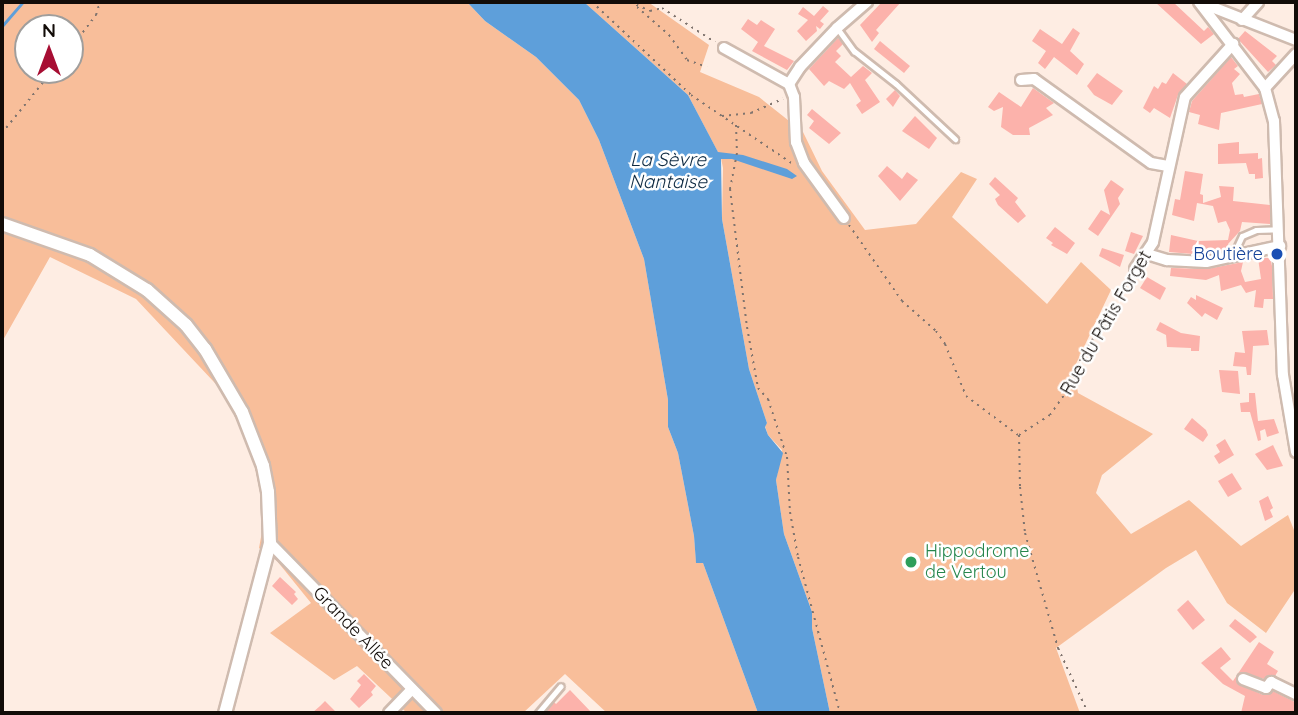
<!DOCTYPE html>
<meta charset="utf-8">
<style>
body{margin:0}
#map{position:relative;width:1298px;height:715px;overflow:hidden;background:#feede3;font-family:Quicksand,sans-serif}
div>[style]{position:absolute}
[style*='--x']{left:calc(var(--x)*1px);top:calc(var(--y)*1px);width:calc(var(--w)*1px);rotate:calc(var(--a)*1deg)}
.green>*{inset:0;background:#f8be9a}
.water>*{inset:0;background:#5e9fda}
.stream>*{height:2.5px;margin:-1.25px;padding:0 1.25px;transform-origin:1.25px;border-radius:1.25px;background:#5e9fda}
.building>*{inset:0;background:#fcb2ab}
.path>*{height:2px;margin-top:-1px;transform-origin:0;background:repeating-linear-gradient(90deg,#80746e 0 2px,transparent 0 7px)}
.roads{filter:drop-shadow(2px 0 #cfbbaf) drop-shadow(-2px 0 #cfbbaf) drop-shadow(0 2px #cfbbaf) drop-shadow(0 -2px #cfbbaf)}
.service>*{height:5px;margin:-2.5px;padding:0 2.5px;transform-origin:2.5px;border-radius:2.5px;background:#fff}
.minor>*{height:10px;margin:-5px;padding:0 5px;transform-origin:5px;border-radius:5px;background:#fff}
.tertiary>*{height:12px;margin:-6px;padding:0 6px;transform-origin:6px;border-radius:6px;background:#fff}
.dots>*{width:19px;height:19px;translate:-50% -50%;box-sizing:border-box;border:4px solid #fff;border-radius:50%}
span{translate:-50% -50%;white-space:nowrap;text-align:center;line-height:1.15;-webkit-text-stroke:5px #fff;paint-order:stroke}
.transit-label{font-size:18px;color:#164399}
.right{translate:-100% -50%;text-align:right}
.street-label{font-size:18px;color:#120c08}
.leisure-label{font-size:18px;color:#27864d}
.left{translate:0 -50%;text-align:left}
.water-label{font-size:19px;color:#0f2b43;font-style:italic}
.frame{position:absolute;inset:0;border:4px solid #120c08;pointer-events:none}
.north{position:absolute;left:14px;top:14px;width:70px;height:70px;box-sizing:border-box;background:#fff;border:2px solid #a09e9c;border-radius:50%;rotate:0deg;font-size:19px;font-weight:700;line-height:28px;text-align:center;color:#120c08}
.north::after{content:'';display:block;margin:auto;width:24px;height:32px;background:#a70e33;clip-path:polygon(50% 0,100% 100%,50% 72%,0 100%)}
</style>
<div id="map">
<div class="green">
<div style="clip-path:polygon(evenodd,2px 2px,467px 2px,485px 21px,536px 57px,579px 100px,599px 140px,644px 259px,668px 400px,668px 427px,678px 453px,694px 536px,696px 562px,703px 563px,758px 713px,607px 713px,565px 674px,523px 713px,407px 713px,357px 666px,334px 680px,270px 633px,311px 603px,277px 561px,259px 548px,265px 515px,255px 461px,229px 398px,136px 299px,50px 257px,2px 342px,2px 2px,28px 28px,70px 28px,70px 70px,28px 70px,28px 28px)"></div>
<div style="clip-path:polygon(584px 2px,648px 2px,709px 45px,700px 72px,759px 97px,803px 132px,822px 171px,865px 230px,916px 224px,961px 172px,977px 179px,952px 217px,1047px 304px,1081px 262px,1111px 290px,1074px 368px,1078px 393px,1153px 434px,1102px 475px,1096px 493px,1131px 534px,1189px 500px,1241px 546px,1288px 515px,1296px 535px,1296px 588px,1266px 633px,1227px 603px,1196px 550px,1166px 568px,1056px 648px,1080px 713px,830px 713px,812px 628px,812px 612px,784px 534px,776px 480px,782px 450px,768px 435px,765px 426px,767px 423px,749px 369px,722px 219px,723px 168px,721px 158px,688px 95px)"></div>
</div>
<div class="water">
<div style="clip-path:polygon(467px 2px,584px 2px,688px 95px,718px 152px,743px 155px,787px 169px,797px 176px,792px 179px,732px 159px,721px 159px,722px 219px,749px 369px,767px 423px,765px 427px,768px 435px,783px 453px,776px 480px,784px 534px,812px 612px,812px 628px,830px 713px,758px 713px,703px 563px,696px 563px,694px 536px,678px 453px,668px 427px,668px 400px,644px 259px,599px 140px,579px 100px,536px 57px,485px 21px)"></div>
</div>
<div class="stream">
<div style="--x:2;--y:26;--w:32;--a:-49"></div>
</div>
<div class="building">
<div style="clip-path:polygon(882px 2px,901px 2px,876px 30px,879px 33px,872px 42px,860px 25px)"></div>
<div style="clip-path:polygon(1155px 2px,1173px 2px,1204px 31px,1208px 27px,1214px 34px,1201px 44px)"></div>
<div style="clip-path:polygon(823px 6px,829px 11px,820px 21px,824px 24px,820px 29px,816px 26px,817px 31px,806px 41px,797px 31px,808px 20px,798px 14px,803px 7px,814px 16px)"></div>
<div style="clip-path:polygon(748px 19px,757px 25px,761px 20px,775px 29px,764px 46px,794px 61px,787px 70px,752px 51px,758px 42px,741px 29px)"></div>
<div style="clip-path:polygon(1073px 28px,1080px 33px,1070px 51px,1084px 64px,1077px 75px,1054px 57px,1045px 69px,1038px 63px,1046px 51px,1032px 41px,1040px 29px,1062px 44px)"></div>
<div style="clip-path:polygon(1245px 31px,1277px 56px,1272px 61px,1276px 65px,1268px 72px,1238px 39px)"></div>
<div style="clip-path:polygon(838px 38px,843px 44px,836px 51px,841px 56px,835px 62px,851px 77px,863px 66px,872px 73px,865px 80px,880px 102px,862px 114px,856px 105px,861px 101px,850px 83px,844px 89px,829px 81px,824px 86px,809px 69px)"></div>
<div style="clip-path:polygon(880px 41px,910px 66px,904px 73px,874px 49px)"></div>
<div style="clip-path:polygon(1231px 57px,1238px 66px,1234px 69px,1240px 74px,1232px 83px,1235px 95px,1243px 94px,1244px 97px,1259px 94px,1262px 104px,1221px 113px,1219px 130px,1198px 124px,1200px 115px,1189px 112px,1192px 101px)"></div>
<div style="clip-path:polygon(1097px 73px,1123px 91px,1112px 105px,1094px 95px,1087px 86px)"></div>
<div style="clip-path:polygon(1173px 73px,1187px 84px,1178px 95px,1170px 118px,1154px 108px,1150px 113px,1143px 108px,1154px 86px,1158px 89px,1162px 82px,1166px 84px)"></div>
<div style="clip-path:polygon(1033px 88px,1054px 103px,1046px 108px,1053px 115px,1029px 128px,1030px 135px,1013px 135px,1001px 127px,1003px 107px,994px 111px,988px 107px,999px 92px,1021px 107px)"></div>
<div style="clip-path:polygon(895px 90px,900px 96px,893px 107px,886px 99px)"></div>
<div style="clip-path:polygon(812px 109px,841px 133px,829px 144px,809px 128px,814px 121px,807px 115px)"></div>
<div style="clip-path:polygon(915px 116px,937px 138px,929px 149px,902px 131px)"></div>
<div style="clip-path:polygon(1239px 142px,1239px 154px,1258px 153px,1258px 159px,1262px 158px,1263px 178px,1255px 179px,1255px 174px,1249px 174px,1246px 163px,1218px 164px,1218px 144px)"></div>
<div style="clip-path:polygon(887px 166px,902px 179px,907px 172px,918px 180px,900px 201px,878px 176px)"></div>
<div style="clip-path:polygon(1185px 171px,1203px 174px,1200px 194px,1203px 195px,1203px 203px,1221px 197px,1219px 186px,1234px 187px,1233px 201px,1270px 205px,1270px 224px,1242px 222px,1240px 231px,1228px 244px,1229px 250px,1205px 255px,1169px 252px,1171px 235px,1198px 241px,1228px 240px,1230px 230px,1226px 221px,1218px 223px,1213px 206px,1197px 203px,1194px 221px,1172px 215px,1175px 199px,1180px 200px)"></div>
<div style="clip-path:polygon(995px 177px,1018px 198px,1015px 202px,1026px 216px,1018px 223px,998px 205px,995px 199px,1000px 195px,989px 184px)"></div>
<div style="clip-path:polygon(1111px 180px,1124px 189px,1118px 198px,1120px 204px,1098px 236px,1088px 229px,1101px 210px,1110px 215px,1104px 190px)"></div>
<div style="clip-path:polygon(1055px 227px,1075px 243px,1067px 254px,1051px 245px,1053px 243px,1046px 238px)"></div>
<div style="clip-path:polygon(1131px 232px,1143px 236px,1134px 254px,1125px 251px)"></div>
<div style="clip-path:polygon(1102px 248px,1124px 255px,1120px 267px,1099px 256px)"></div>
<div style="clip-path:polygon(1258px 258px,1270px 258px,1272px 266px,1273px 299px,1264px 299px,1263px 308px,1254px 307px,1256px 290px,1246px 293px,1241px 285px,1221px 291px,1219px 275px,1206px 280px,1170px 276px,1171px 268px,1207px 269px,1243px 262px,1241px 271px,1245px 282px,1261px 279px)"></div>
<div style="clip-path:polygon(1147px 277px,1166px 288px,1160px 300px,1140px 288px)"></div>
<div style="clip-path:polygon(1196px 295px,1223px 308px,1217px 320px,1205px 313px,1202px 317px,1187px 303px,1191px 297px,1196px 300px)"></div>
<div style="clip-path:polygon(1160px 322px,1181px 333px,1200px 336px,1199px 351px,1191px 351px,1191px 348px,1167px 347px,1166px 335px,1156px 330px)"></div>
<div style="clip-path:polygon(1267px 330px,1269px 345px,1253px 346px,1251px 375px,1247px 375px,1246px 367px,1233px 366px,1235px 352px,1245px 353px,1242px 331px)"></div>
<div style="clip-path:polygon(1219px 370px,1238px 371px,1240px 394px,1222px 392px)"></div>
<div style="clip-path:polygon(1249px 393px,1255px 393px,1258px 421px,1274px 419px,1279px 433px,1267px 437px,1265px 429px,1260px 431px,1261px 440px,1258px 441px,1250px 412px,1241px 412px,1240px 403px,1249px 402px)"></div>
<div style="clip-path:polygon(1192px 418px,1206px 430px,1208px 435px,1203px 442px,1184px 429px)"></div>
<div style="clip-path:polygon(1225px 439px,1234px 455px,1219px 464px,1214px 456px,1220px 452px,1216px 445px)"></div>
<div style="clip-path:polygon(1273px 445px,1283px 466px,1267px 470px,1255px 454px)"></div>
<div style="clip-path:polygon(1232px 473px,1242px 489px,1228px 497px,1218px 481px)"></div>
<div style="clip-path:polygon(1268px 496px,1273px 508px,1270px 510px,1273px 517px,1265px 521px,1259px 501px)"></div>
<div style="clip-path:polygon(280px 577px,296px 592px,294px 594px,298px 599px,292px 605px,272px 586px)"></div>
<div style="clip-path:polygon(1188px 600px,1205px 620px,1193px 630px,1177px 610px)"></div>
<div style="clip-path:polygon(1235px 619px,1253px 633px,1257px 637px,1250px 643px,1229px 626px)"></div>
<div style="clip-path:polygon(1259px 642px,1274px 652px,1267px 664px,1278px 671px,1275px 676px,1268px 675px,1264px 679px,1241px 672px,1236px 677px,1237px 683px,1263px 695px,1273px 691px,1293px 701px,1296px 703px,1296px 713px,1241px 713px,1245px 696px,1223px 684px,1201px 663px,1221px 647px,1231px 659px,1220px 668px,1233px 681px)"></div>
<div style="clip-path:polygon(364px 674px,376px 686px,371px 692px,373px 695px,359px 708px,350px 699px,361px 685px,357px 681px)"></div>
<div style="clip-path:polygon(570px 690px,592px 713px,545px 713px,554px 702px,556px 704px)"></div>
<div style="clip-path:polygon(325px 701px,337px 713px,312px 713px,320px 706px)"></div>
</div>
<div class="path">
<div style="--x:592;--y:2;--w:136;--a:43.2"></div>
<div style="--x:691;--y:95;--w:123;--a:34.1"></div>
<div style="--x:630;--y:2;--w:22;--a:24"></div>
<div style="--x:650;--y:11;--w:12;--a:-14"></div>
<div style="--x:662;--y:8;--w:63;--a:32.7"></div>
<div style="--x:637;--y:7;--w:43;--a:41.2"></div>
<div style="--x:669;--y:35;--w:31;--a:54"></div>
<div style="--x:687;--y:60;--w:21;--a:19"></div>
<div style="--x:70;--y:49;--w:43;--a:-52.6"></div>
<div style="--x:96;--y:15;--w:14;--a:-73"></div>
<div style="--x:722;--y:116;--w:29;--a:-6"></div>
<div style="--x:751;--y:113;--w:35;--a:-24"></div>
<div style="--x:736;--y:125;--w:28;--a:88"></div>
<div style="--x:737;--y:153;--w:37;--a:101"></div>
<div style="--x:730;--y:189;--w:139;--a:83"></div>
<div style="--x:747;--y:327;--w:62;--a:79.8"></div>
<div style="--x:758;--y:388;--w:15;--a:48"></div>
<div style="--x:768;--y:399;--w:61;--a:71.9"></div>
<div style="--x:787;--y:457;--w:55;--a:86.9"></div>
<div style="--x:790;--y:512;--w:46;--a:79.9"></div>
<div style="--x:798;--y:557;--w:162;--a:74.9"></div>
<div style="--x:2;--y:133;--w:81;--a:-51"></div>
<div style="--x:849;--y:225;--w:93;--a:55.1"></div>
<div style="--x:902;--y:301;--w:45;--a:41.4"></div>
<div style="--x:936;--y:331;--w:16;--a:55"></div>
<div style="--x:945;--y:344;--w:56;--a:68"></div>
<div style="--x:966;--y:396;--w:65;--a:36.9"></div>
<div style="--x:1019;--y:435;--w:52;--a:88.9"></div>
<div style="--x:1020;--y:487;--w:46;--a:83.8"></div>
<div style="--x:1025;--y:533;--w:120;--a:74"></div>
<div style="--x:1058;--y:648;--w:72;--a:65.2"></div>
<div style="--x:1019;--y:435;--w:37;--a:-33"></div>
<div style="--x:1050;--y:415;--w:42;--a:-54.8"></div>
<div style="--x:1074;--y:381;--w:24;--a:-73"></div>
<div style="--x:1081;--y:358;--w:95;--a:-58.3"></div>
</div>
<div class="roads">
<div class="service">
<div style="--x:837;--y:28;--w:29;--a:54"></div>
<div style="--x:854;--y:51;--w:53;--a:38.2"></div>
<div style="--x:896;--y:84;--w:81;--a:43"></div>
<div style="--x:1233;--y:255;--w:21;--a:-65"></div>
<div style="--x:1242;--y:236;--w:15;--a:-23"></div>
<div style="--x:1256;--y:230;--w:23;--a:-2"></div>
<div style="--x:538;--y:713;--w:35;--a:-50"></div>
</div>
<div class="minor">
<div style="--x:1199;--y:2;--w:108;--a:52.5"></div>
<div style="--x:1265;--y:88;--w:34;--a:75"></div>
<div style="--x:1274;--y:121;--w:254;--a:88"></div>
<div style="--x:1283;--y:375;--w:78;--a:80.4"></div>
<div style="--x:1203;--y:6;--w:9;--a:6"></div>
<div style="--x:1212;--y:7;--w:90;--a:21.4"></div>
<div style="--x:1242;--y:20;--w:24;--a:-48"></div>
<div style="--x:724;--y:48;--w:74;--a:29"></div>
<div style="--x:789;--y:84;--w:14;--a:69"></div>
<div style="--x:794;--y:97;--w:45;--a:87.5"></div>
<div style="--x:796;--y:142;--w:22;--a:69"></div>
<div style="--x:804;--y:163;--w:68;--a:54"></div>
<div style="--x:1021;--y:80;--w:13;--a:-4"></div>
<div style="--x:1034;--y:79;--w:144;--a:35.7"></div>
<div style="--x:1151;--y:163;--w:17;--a:10"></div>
<div style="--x:789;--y:84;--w:20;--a:-57"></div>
<div style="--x:800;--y:67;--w:54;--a:-46.5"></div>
<div style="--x:837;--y:28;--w:40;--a:-41"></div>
<div style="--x:1265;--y:88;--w:46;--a:-47.6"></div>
<div style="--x:1147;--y:254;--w:21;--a:17"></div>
<div style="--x:1167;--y:260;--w:39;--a:3"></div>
<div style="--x:1206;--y:262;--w:76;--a:-12.2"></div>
<div style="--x:1135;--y:269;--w:32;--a:-56"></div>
<div style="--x:1153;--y:242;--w:148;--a:-77.6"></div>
<div style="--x:1185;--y:97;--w:72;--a:-47.8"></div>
<div style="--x:270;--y:543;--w:238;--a:45.7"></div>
<div style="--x:1243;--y:679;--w:25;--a:21"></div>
<div style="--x:1266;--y:688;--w:8;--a:-50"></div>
<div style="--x:1271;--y:682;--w:28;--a:26"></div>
<div style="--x:389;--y:713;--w:33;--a:-46"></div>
</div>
<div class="tertiary">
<div style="--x:2;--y:224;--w:93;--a:19.4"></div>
<div style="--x:90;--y:255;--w:67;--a:31.6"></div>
<div style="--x:147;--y:290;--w:52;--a:41.9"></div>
<div style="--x:186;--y:325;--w:31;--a:52"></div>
<div style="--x:205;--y:349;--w:73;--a:59.6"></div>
<div style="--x:242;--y:412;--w:58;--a:68.7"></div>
<div style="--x:263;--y:466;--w:26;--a:79"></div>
<div style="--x:268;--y:492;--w:51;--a:87.8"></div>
<div style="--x:270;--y:543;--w:176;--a:104.8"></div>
</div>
</div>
<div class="dots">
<div style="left:1277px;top:254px;background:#1a4fb4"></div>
<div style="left:911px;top:562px;background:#2e9e5b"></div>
</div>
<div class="transit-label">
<span class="right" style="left:1263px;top:254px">Boutière</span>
</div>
<div class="street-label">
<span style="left:1106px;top:323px;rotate:-60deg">Rue du Pâtis Forget</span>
<span style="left:353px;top:628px;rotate:46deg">Grande Allée</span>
</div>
<div class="leisure-label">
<span class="left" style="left:925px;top:562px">Hippodrome<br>de Vertou</span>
</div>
<div class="water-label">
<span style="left:668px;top:171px">La Sèvre<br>Nantaise</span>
</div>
<div class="frame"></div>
<div class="north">N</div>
</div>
